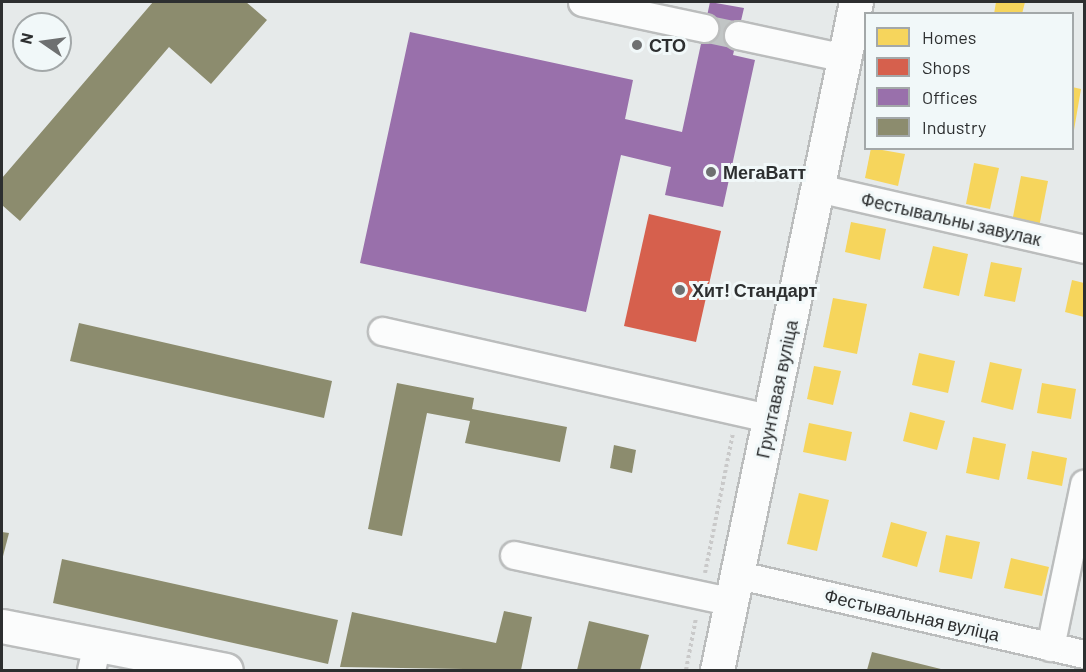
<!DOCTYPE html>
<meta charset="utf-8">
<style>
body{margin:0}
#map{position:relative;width:1086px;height:672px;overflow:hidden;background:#e6eaea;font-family:Barlow,sans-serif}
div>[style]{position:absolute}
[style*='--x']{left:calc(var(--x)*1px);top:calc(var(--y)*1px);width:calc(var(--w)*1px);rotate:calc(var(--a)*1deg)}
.homes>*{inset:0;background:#f6d55c}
.shops>*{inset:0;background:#d6604d}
.offices>*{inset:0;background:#9970ab}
.industry>*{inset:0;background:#8c8c6e}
.minor-tunnel>*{height:27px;margin-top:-13.5px;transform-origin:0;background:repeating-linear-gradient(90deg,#c1c5c5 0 27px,transparent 0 41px)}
.path>*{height:4px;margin-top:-2px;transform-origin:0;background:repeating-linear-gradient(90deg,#c9c9c9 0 3px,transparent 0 6px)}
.roads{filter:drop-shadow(2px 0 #bbbdbd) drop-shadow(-2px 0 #bbbdbd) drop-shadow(0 2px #bbbdbd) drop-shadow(0 -2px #bbbdbd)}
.minor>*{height:27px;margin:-13.5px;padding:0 13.5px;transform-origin:13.5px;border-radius:13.5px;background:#fbfcfc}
.major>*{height:33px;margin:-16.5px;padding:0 16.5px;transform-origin:16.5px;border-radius:16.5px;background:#fbfcfc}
.dots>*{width:16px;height:16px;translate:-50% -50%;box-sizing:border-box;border:3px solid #f1f8f9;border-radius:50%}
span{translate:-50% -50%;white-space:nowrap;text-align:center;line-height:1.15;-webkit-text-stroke:6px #f1f8f9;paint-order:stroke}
.poi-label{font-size:18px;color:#2d2f30;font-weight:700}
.left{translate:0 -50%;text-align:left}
.street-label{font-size:18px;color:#2d2f30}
.frame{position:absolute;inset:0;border:3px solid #2d2f30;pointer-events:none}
.legend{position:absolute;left:864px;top:12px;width:210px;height:138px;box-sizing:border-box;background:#f1f8f9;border:2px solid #a3a8a9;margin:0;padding:8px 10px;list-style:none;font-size:18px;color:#2d2f30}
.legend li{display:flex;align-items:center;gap:12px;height:30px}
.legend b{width:30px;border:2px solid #a3a8a9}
.north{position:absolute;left:12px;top:12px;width:60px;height:60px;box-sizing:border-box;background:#f1f8f9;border:2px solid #a3a8a9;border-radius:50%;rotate:283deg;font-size:16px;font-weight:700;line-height:24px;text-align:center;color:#2d2f30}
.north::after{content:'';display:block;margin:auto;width:21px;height:27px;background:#6e7071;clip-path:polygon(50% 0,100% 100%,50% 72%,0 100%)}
</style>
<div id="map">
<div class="homes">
<div style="clip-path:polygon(996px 2px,1025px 2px,1022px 14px,994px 14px)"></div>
<div style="clip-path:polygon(1072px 87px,1081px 89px,1074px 130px,1072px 130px)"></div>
<div style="clip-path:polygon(871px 148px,905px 154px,898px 186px,865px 178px)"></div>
<div style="clip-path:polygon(974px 163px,999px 168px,990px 209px,966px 204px)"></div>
<div style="clip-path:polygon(1021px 176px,1048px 181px,1038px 232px,1011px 227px)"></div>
<div style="clip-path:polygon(851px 222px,886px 229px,880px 260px,845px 252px)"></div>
<div style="clip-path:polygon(933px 246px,968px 254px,959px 296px,923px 288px)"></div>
<div style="clip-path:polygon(991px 262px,1022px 268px,1015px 302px,984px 296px)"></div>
<div style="clip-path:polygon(1072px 280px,1084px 283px,1084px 317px,1065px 312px)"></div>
<div style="clip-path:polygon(833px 298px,867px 304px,857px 354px,823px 347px)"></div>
<div style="clip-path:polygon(919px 353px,955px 361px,948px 393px,912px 385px)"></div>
<div style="clip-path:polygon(990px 362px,1022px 369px,1013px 410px,981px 402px)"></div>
<div style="clip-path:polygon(814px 366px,841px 371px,833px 405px,807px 399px)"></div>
<div style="clip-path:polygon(1042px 383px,1076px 389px,1071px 419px,1037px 413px)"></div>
<div style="clip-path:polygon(910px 412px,945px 421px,937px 450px,903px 441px)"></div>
<div style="clip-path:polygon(809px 423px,852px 432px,846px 461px,803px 452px)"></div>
<div style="clip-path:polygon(973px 437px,1006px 444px,999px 480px,966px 473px)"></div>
<div style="clip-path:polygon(1032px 451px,1067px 458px,1062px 486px,1027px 479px)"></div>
<div style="clip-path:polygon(799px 493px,829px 500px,817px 551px,787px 544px)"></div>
<div style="clip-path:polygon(891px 522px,927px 532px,917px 567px,882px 557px)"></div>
<div style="clip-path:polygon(946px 535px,980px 542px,972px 579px,939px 572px)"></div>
<div style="clip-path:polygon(1011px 558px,1049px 567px,1042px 596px,1004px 588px)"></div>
</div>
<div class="shops">
<div style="clip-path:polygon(649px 214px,721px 231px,696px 342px,624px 326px)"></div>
</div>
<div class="offices">
<div style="clip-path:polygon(710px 2px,744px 8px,733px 55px,755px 60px,723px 207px,665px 195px,671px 167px,621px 155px,586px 312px,360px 263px,410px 32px,633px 80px,625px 119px,682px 132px)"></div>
</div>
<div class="industry">
<div style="clip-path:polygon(153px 2px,246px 2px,267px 20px,211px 84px,169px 47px,20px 221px,2px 205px,2px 178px)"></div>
<div style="clip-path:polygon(79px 323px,332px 381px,324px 418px,70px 361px)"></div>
<div style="clip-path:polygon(397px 383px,474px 398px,472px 409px,567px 427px,560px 462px,465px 443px,470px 421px,427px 413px,402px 536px,368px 529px)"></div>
<div style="clip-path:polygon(614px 445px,636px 450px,632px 473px,610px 468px)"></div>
<div style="clip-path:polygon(2px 532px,9px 533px,2px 560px)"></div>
<div style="clip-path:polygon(62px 559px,338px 620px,328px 664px,53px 603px)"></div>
<div style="clip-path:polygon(504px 611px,532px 617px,521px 670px,340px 667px,352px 612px,496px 643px)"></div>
<div style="clip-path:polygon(589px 621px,649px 635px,640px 670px,577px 670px)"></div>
<div style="clip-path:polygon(872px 652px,945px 670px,867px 670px)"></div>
</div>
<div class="minor-tunnel">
<div style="--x:704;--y:28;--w:35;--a:12"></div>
</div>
<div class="path">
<div style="--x:705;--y:573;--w:143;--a:-78.7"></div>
<div style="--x:686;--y:670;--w:53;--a:-79.1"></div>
</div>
<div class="roads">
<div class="minor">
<div style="--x:582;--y:2;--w:125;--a:12"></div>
<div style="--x:738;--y:35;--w:109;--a:12.1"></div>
<div style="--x:818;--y:188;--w:273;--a:12.9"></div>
<div style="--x:382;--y:331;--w:399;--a:12.7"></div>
<div style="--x:514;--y:555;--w:224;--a:12.1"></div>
<div style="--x:739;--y:575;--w:354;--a:12.9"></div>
<div style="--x:1050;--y:647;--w:167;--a:-78.2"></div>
<div style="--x:91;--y:670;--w:28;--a:-77"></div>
</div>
<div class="major">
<div style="--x:2;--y:626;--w:228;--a:11.1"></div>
<div style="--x:717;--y:670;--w:682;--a:-78.25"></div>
</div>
</div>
<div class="dots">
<div style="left:637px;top:45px;background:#6e7071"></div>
<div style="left:711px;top:172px;background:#6e7071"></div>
<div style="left:680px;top:290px;background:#6e7071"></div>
</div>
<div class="poi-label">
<span class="left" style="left:649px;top:45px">СТО</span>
<span class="left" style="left:723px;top:172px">МегаВатт</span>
<span class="left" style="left:692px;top:290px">Хит! Стандарт</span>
</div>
<div class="street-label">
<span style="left:951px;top:219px;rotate:13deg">Фестывальны завулак</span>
<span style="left:777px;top:389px;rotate:-78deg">Грунтавая вуліца</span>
<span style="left:912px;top:615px;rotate:13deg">Фестывальная вуліца</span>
</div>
<div class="frame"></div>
<ul class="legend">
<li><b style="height:16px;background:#f6d55c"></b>Homes</li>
<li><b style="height:16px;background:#d6604d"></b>Shops</li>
<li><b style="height:16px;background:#9970ab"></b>Offices</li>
<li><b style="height:16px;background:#8c8c6e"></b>Industry</li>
</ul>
<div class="north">N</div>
</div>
